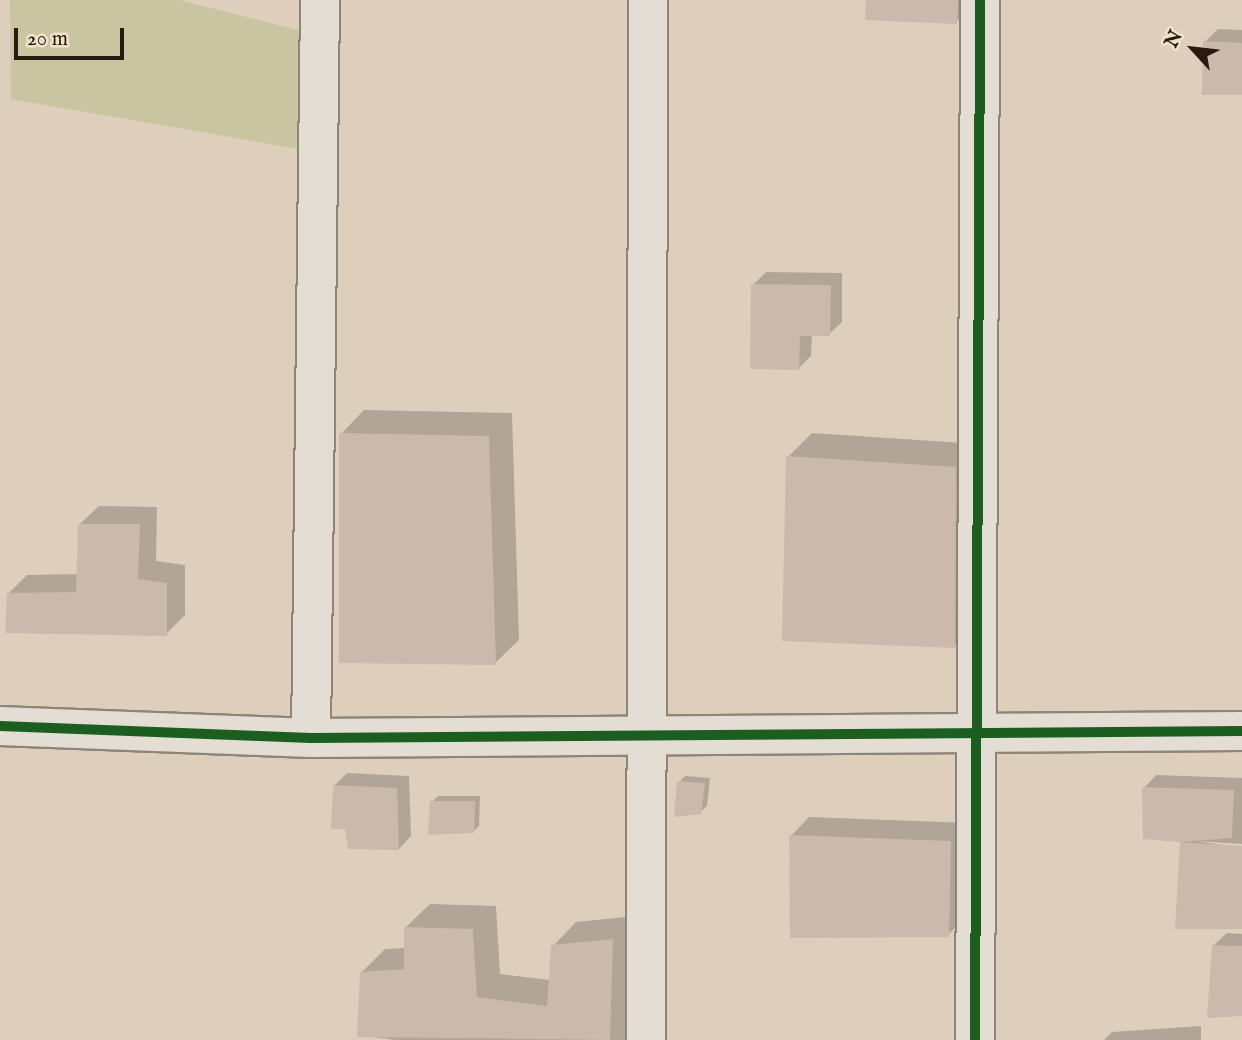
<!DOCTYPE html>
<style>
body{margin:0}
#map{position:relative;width:1242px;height:1040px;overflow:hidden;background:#ddcfbc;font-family:"IM FELL English",serif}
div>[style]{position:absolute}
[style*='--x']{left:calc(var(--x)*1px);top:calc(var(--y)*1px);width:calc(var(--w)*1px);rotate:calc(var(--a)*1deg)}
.green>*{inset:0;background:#c8c5a0}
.shadow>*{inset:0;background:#0003}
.building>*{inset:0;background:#cbb9ad}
.roads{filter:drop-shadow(2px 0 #8e8579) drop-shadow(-2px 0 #8e8579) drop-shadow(0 2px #8e8579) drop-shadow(0 -2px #8e8579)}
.street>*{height:38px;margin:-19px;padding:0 19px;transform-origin:19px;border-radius:19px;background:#e3ddd3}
.secondary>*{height:38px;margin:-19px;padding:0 19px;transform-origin:19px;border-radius:19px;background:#e3ddd3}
.cycleway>*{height:10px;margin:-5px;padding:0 5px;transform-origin:5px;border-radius:5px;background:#1b5e20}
span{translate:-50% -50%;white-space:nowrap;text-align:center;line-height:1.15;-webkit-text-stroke:5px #f1e2ca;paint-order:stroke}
.north{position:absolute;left:1158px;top:14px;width:70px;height:70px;-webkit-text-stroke:5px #f1e2ca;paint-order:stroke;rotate:297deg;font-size:19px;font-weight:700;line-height:28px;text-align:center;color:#2a190e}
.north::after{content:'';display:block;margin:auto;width:24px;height:32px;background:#2a190e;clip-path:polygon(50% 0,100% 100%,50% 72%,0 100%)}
.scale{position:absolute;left:14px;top:28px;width:110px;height:32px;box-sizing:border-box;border:4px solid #2a190e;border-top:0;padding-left:9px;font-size:21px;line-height:24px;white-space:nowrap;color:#2a190e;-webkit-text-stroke:5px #f1e2ca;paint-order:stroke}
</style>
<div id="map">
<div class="green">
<div style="clip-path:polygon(10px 0,179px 0,313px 34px,310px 151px,11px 99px)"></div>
</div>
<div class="shadow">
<div style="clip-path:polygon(868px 0,969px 0,969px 9px,956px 22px)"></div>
<div style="clip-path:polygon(1218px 29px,1242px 30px,1242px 94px,1205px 42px)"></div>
<div style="clip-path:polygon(766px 272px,842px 273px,842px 322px,829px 334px,812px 334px,811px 356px,799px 368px,753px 285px)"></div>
<div style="clip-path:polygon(364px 410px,512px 413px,519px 640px,495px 663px,341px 434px)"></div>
<div style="clip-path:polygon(812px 433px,979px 444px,978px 623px,954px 647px,788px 457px)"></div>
<div style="clip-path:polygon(99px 506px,157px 507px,156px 561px,185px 565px,185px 615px,166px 634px,9px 593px,27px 575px,79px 574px,80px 524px)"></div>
<div style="clip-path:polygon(347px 773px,409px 776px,411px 836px,399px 849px,346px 828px,334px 786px)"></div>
<div style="clip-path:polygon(1156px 775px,1242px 778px,1242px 844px,1197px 841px,1242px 848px,1242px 927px,1177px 927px,1182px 841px,1144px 788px)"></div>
<div style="clip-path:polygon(685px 776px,710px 778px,707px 806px,700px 812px,679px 782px)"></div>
<div style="clip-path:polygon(438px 796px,480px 796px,479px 826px,473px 832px,432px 802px)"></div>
<div style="clip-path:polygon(809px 817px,969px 823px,967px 916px,948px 935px,791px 836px)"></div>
<div style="clip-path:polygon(430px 904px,496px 906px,500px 974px,550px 980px,553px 946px,576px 922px,636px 916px,632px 1040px,395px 1040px,359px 1035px,361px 973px,385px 949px,406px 948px,406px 927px)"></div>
<div style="clip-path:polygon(1227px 933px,1242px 934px,1242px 1014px,1214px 945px)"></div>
<div style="clip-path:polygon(1201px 1026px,1201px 1040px,1104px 1040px,1112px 1032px)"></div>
</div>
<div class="building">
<div style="clip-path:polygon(866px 0,958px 0,957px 24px,865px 20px)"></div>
<div style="clip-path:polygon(1203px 41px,1242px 43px,1242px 95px,1202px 95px)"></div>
<div style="clip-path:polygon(751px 284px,831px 285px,830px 336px,800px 336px,799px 370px,750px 369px)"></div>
<div style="clip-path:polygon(339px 433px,489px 436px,496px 665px,339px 663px)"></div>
<div style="clip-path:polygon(786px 456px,956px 467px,955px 648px,782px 641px)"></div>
<div style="clip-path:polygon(78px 524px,140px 524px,138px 579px,167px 583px,167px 636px,5px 633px,7px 593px,76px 592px)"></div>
<div style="clip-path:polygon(677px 781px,705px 783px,701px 814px,674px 817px)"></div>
<div style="clip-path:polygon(333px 785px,397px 788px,399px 850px,348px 849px,345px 829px,331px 829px)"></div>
<div style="clip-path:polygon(1142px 787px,1234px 790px,1232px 838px,1180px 842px,1143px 839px)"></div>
<div style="clip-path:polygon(430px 801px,475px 801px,474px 833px,428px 835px)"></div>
<div style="clip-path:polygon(789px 835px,951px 841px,949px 937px,790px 938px)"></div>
<div style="clip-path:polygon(1180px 842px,1242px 846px,1242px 929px,1175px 929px)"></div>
<div style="clip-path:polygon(404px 927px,473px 929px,477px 997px,547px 1006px,551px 945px,613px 939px,610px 1040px,357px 1037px,360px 972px,404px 969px)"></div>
<div style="clip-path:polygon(1212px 945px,1242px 946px,1242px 1016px,1207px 1018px)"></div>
</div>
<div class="roads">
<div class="street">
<div style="--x:311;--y:738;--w:738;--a:-89.3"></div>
<div style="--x:975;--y:1040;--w:1040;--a:-89.72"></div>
</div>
<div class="secondary">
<div style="--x:0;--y:726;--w:311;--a:2.2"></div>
<div style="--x:311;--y:738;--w:931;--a:-0.43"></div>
<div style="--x:646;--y:1040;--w:1040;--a:-89.89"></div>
</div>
</div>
<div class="cycleway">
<div style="--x:0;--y:726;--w:311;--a:2.2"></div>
<div style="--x:311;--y:738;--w:931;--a:-0.43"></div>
<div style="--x:975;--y:1040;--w:1040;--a:-89.72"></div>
</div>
<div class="north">N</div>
<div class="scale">20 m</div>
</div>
